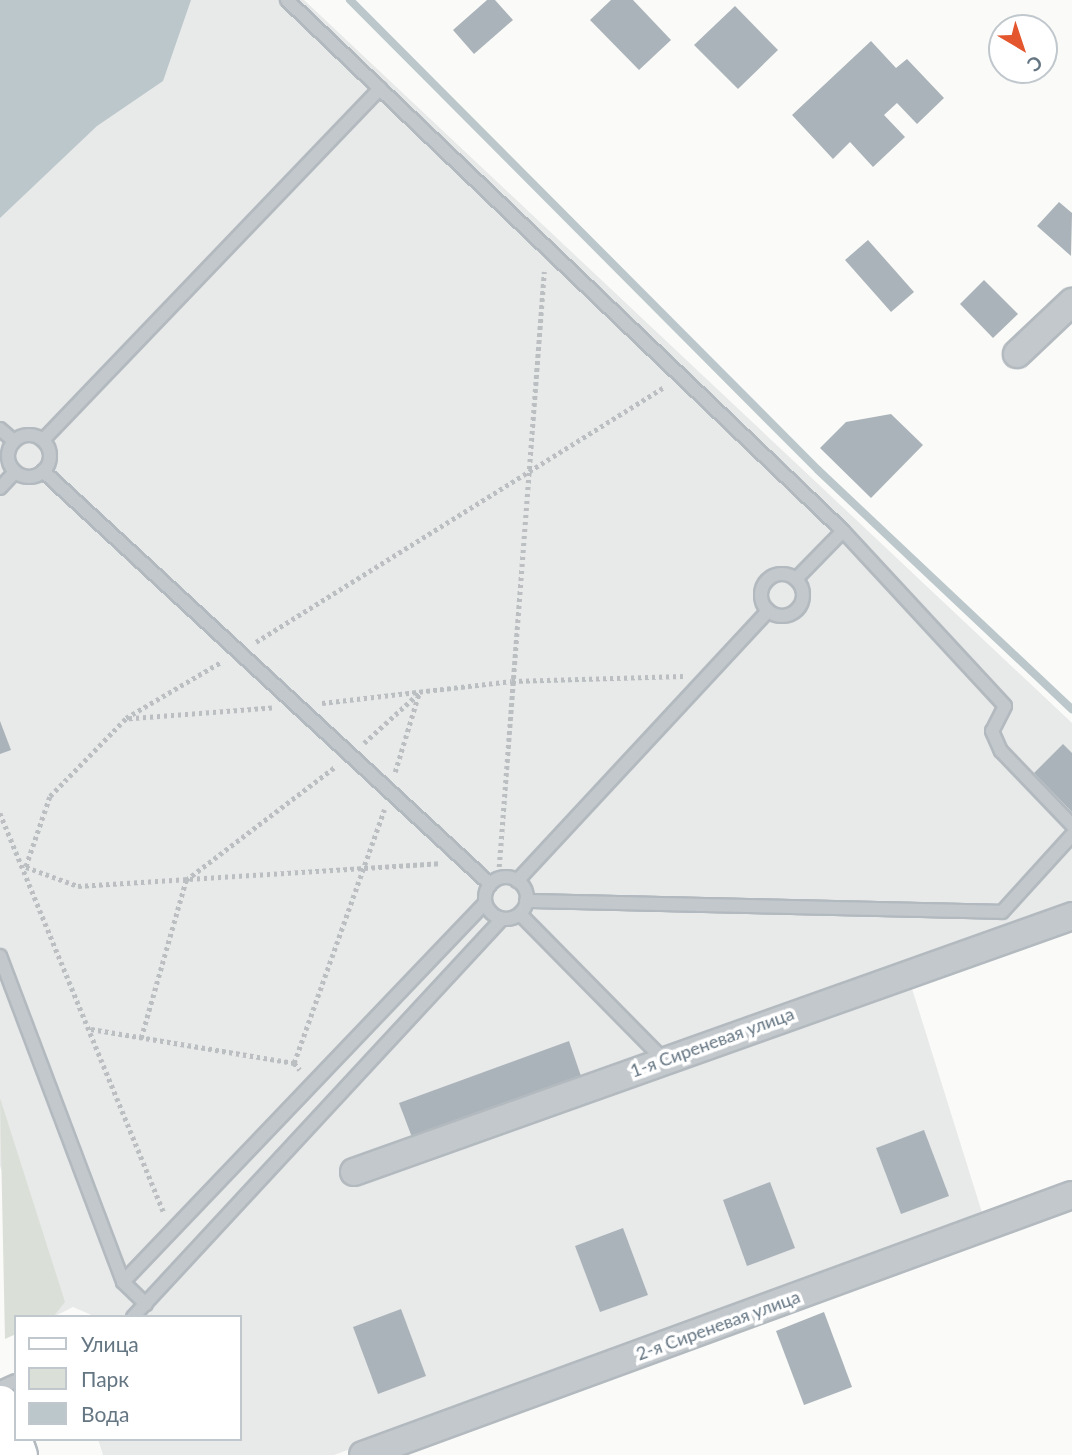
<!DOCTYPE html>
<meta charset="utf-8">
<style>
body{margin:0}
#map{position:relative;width:1072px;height:1455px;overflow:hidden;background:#fafaf8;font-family:Lato,sans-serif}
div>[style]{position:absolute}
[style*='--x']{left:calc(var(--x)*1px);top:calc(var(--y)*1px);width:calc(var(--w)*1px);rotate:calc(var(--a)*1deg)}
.built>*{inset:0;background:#e8e9e9}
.green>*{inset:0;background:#dadfd7}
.water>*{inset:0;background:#bbc7cb}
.stream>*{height:8px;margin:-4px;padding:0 4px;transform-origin:4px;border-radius:4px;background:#bbc7cb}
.building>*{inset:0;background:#aab3b9}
.path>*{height:4.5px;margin-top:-2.25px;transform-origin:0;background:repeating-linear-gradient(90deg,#bbbfc2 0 3.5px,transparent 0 7px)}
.roads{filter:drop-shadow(2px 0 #b3babf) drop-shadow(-2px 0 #b3babf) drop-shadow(0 2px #b3babf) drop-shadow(0 -2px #b3babf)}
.service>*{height:12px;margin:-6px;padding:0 6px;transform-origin:6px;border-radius:6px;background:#c3c8cc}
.service>.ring{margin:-6px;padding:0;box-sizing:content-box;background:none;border:12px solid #c3c8cc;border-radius:50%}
.minor>*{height:26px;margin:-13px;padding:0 13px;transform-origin:13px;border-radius:13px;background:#c3c8cc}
.secondary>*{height:37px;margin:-18.5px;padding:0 18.5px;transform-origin:18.5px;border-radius:18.5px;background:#fff}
span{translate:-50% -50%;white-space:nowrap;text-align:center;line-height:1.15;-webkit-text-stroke:7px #fff;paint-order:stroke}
.street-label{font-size:18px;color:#657683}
.legend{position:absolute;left:14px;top:1315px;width:228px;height:126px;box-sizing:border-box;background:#fff;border:2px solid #c1c8cd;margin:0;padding:9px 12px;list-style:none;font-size:21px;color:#657683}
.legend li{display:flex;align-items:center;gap:14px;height:35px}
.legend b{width:35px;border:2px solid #c1c8cd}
.north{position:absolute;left:988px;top:14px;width:70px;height:70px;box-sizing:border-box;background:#fff;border:2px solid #c1c8cd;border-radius:50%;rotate:141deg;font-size:19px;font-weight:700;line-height:28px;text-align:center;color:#657683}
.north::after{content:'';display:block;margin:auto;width:24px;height:32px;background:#e4572e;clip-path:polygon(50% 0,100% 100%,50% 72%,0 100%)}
</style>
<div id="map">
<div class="built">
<div style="clip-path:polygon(0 0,304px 0,1072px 723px,1072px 921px,909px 979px,984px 1219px,334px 1455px,103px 1455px,98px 1439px,240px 1439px,240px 1317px,96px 1317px,73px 1307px,55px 1316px,0 1166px)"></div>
</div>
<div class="green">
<div style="clip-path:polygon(0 1098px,65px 1302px,53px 1317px,16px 1317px,16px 1334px,5px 1339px)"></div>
</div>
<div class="water">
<div style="clip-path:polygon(0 0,191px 0,163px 81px,97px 126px,0 218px)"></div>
</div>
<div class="stream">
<div style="--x:350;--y:0;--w:663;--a:45.12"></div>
<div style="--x:818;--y:470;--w:349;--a:43.3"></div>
</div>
<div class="building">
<div style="clip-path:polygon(487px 0,495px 0,513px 20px,474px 54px,453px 30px)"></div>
<div style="clip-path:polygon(611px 0,633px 0,671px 40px,639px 70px,590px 20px)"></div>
<div style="clip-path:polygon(735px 6px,778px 50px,738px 89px,694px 45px)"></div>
<div style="clip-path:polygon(871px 41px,896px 68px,907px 59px,944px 98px,917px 124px,897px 103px,884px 115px,905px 137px,873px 167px,850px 142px,833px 159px,792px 115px)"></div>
<div style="clip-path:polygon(1059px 202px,1072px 213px,1071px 256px,1037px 226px)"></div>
<div style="clip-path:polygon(868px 240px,914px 292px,891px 312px,845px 260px)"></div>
<div style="clip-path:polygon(984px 280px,1018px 314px,993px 338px,960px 304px)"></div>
<div style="clip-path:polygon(891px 414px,923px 445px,871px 498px,820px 448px,846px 422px)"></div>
<div style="clip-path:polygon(0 721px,11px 750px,0 754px)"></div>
<div style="clip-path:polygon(1063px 744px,1072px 753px,1072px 812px,1034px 773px)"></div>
<div style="clip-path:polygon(569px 1041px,582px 1079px,413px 1140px,399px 1103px)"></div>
<div style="clip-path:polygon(924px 1130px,949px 1196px,901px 1214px,876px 1148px)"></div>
<div style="clip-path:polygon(770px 1182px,795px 1248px,747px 1266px,723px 1200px)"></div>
<div style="clip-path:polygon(623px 1228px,648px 1295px,600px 1312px,575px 1246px)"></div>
<div style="clip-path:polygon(401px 1309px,426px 1376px,378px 1394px,353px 1327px)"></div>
<div style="clip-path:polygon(824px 1312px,852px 1387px,804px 1405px,776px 1331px)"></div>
</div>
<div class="path">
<div style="--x:256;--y:642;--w:481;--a:-32"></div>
<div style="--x:322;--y:703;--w:191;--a:-6.6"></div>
<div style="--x:512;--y:681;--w:171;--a:-1.7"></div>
<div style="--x:272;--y:708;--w:146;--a:175.7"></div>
<div style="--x:126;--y:719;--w:109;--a:134.3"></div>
<div style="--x:50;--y:797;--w:74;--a:108.9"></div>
<div style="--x:26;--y:867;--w:55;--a:20.1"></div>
<div style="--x:78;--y:886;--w:362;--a:-3.6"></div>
<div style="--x:126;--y:718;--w:110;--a:-30.5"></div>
<div style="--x:364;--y:743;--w:76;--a:-42.3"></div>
<div style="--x:395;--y:772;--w:83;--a:-73.1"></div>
<div style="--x:0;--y:813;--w:432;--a:67.7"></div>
<div style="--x:499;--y:867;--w:597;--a:-85.67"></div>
<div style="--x:91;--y:1029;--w:206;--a:9.5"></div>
<div style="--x:294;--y:1063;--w:9;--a:49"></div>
<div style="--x:141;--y:1038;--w:164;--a:-74.1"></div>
<div style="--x:186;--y:880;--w:188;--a:-37.2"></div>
<div style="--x:294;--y:1063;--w:269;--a:-70.4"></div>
</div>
<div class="roads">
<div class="service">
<div style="--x:287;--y:0;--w:769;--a:43.68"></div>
<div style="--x:843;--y:531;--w:238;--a:47.2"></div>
<div style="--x:1005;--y:706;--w:28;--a:117"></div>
<div style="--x:992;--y:731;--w:22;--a:66"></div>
<div style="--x:1001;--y:751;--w:103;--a:46.2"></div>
<div style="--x:0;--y:429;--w:18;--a:41"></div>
<div class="ring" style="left:8px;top:435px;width:30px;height:30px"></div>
<div style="--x:43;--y:440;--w:487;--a:-46.2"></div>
<div style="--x:43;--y:471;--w:609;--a:42.74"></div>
<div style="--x:0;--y:488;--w:22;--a:-47"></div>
<div class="ring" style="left:761px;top:574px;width:30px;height:30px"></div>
<div style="--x:796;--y:579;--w:67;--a:-45.6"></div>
<div class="ring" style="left:485px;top:877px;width:30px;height:30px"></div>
<div style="--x:517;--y:881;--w:369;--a:-47.1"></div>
<div style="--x:526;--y:901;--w:476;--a:1.3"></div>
<div style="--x:1002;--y:912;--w:104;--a:-47.7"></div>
<div style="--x:520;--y:914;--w:205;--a:45.4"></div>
<div style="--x:0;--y:956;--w:348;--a:69.3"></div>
<div style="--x:123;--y:1282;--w:32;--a:44"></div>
<div style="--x:123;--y:1282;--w:524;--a:-46.31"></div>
<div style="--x:133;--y:1317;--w:543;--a:-47.17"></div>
<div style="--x:0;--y:1388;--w:17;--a:-24"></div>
</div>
<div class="minor">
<div style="--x:1017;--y:354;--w:76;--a:-43.4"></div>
<div style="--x:354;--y:1172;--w:762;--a:-19.62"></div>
<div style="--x:363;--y:1455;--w:755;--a:-20.14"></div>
</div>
<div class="secondary">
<div style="--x:0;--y:1404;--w:54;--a:70.6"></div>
</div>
</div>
<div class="street-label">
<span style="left:712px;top:1042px;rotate:-20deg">1-я Сиреневая улица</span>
<span style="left:718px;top:1325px;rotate:-20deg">2-я Сиреневая улица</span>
</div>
<ul class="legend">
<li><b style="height:9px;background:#fff"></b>Улица</li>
<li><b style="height:19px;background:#dadfd7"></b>Парк</li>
<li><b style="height:19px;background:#bbc7cb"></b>Вода</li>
</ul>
<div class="north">С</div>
</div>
